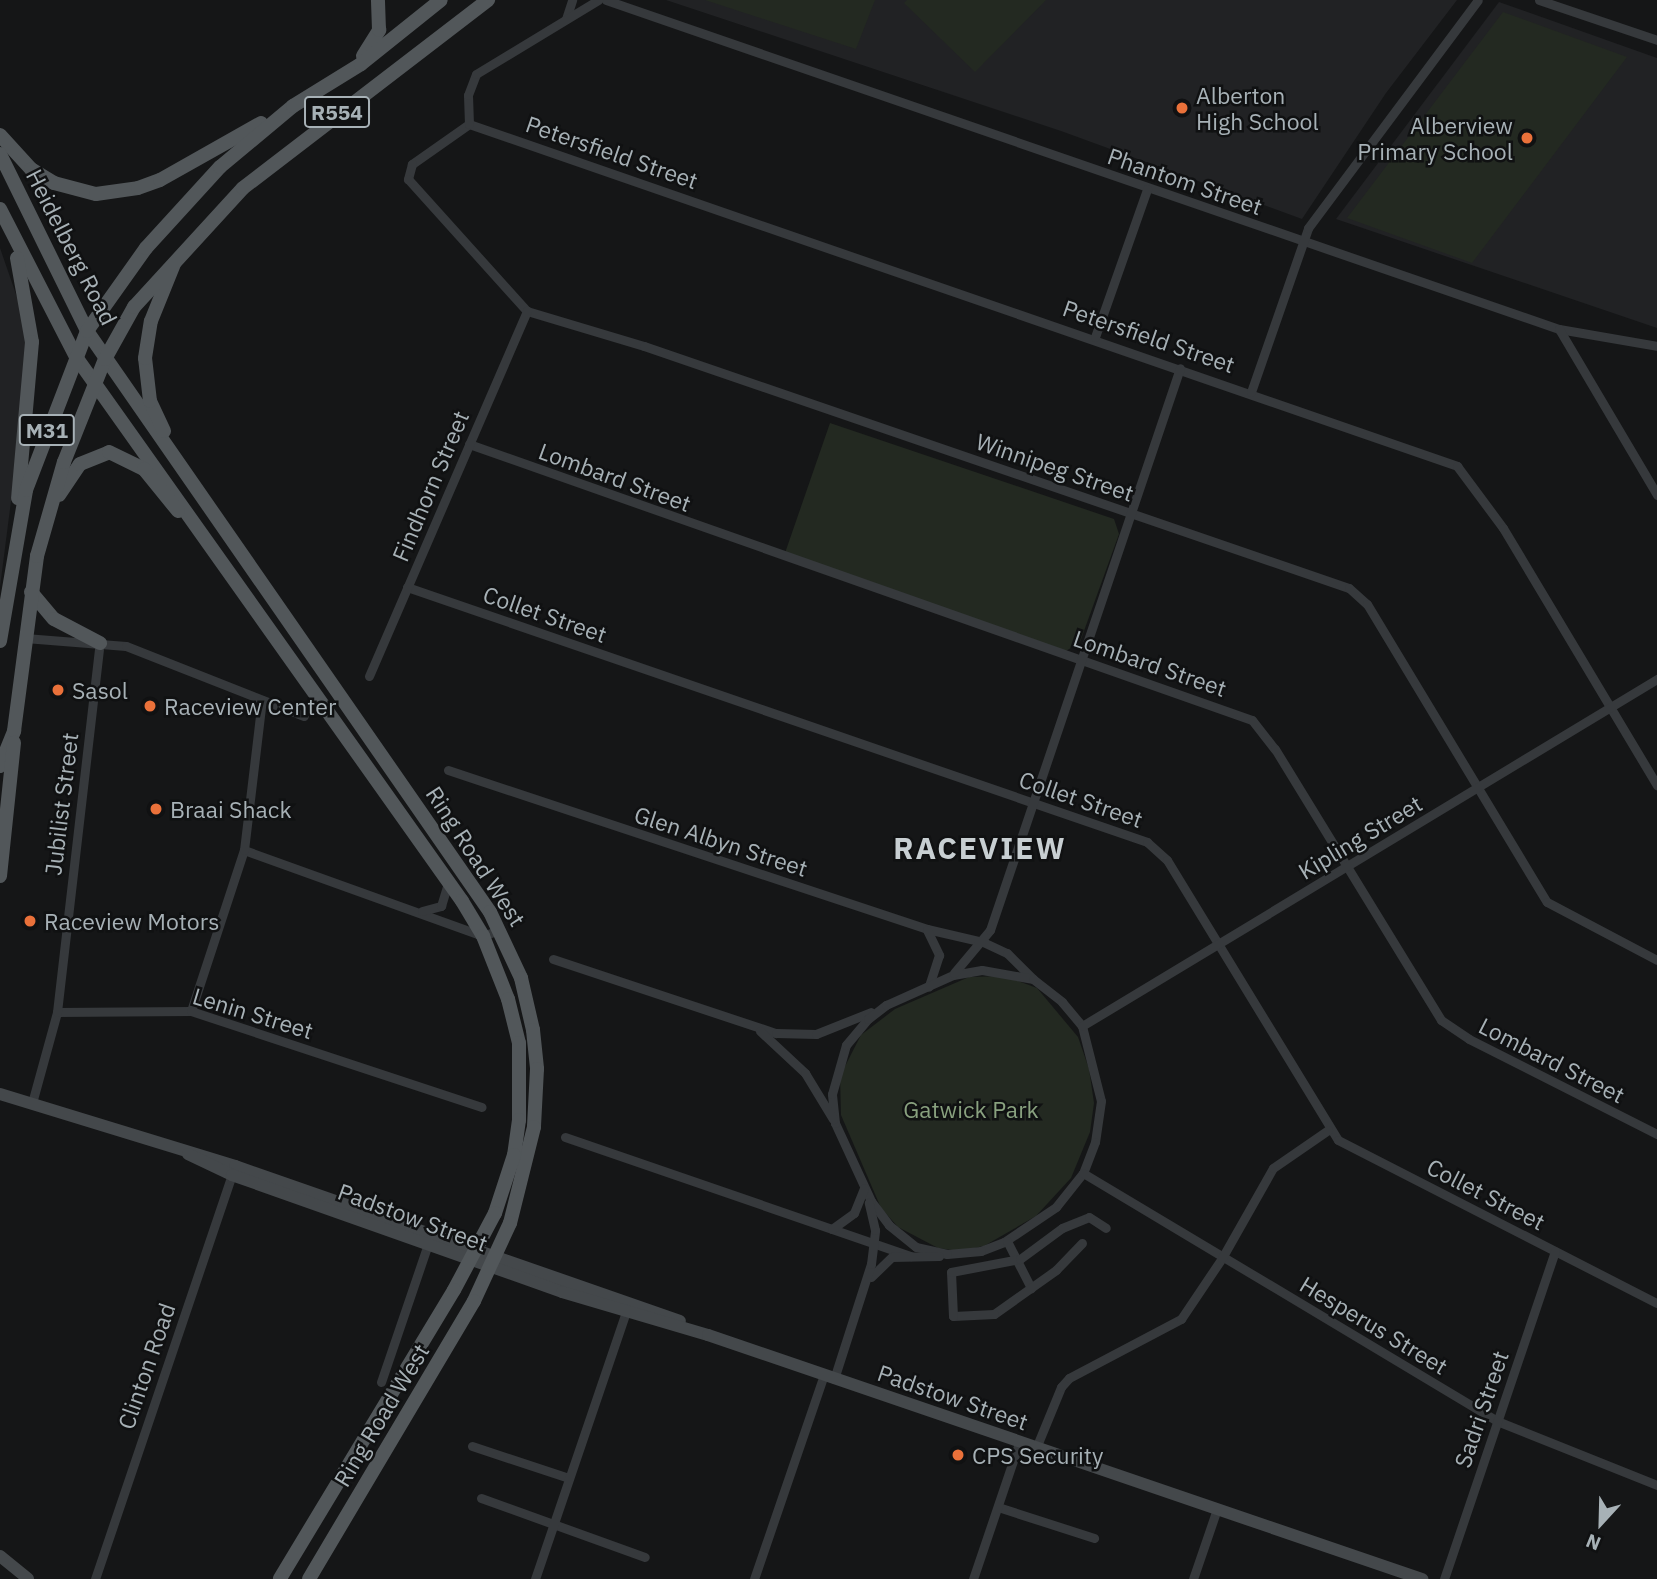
<!DOCTYPE html>
<style>
body{margin:0}
#map{position:relative;width:1657px;height:1579px;overflow:hidden;background:#151617;font-family:"IBM Plex Sans",sans-serif}
div>[style]{position:absolute}
[style*='--x']{left:calc(var(--x)*1px);top:calc(var(--y)*1px);width:calc(var(--w)*1px);rotate:calc(var(--a)*1deg)}
.built>*{inset:0;background:#212224}
.green>*{inset:0;background:#232921}
.street>*{height:9px;margin:-4.5px;padding:0 4.5px;transform-origin:4.5px;border-radius:4.5px;background:#36393c}
.secondary>*{height:12px;margin:-6px;padding:0 6px;transform-origin:6px;border-radius:6px;background:#44484b}
.primary>*{height:14px;margin:-7px;padding:0 7px;transform-origin:7px;border-radius:7px;background:#52575a}
.dots>*{width:19px;height:19px;translate:-50% -50%;box-sizing:border-box;border:4px solid #101112;border-radius:50%}
span{translate:-50% -50%;white-space:nowrap;text-align:center;line-height:1.15;-webkit-text-stroke:5px #101112;paint-order:stroke}
.shield-label span{padding:2px 5px;background:#101112;border:2px solid;border-radius:5px;-webkit-text-stroke-width:0}
.shield-label{font-size:21px;color:#a7b1b6;font-weight:700}
.poi-label{font-size:23px;color:#a7b1b6}
.left{translate:0 -50%;text-align:left}
.right{translate:-100% -50%;text-align:right}
.street-label{font-size:23px;color:#a7b1b6}
.park-label{font-size:23px;color:#89a17f}
.district-label{font-size:30px;color:#c8cfd2;font-weight:700;letter-spacing:2px}
.north{position:absolute;left:1566px;top:1488px;width:70px;height:70px;-webkit-text-stroke:5px #101112;paint-order:stroke;rotate:202deg;font-size:19px;font-weight:700;line-height:28px;text-align:center;color:#a7b1b6}
.north::after{content:'';display:block;margin:auto;width:24px;height:32px;background:#a7b1b6;clip-path:polygon(50% 0,100% 100%,50% 72%,0 100%)}
</style>
<div id="map">
<div class="built">
<div style="clip-path:polygon(666px 0,1457px 0,1386px 93px,1302px 219px,1061px 131px)"></div>
<div style="clip-path:polygon(1499px 2px,1657px 58px,1657px 328px,1336px 219px)"></div>
<div style="clip-path:polygon(0 248px,28px 329px,25px 392px,0 587px)"></div>
</div>
<div class="green">
<div style="clip-path:polygon(705px 0,875px 0,856px 49px)"></div>
<div style="clip-path:polygon(907px 0,1046px 0,975px 72px,904px 3px)"></div>
<div style="clip-path:polygon(1503px 12px,1627px 57px,1472px 263px,1347px 218px)"></div>
<div style="clip-path:polygon(830px 423px,1114px 519px,1119px 534px,1080px 642px,1066px 651px,785px 553px)"></div>
<div style="clip-path:polygon(1004px 976px,1037px 988px,1078px 1037px,1089px 1069px,1094px 1103px,1090px 1132px,1071px 1178px,1036px 1216px,984px 1246px,959px 1251px,938px 1248px,898px 1227px,881px 1208px,841px 1115px,840px 1076px,861px 1035px,895px 1009px,969px 977px)"></div>
</div>
<div class="street">
<div style="--x:606;--y:0;--w:1008;--a:19.05"></div>
<div style="--x:1559;--y:329;--w:99;--a:9.8"></div>
<div style="--x:1539;--y:0;--w:125;--a:18.7"></div>
<div style="--x:566;--y:19;--w:20;--a:-72"></div>
<div style="--x:469;--y:124;--w:70;--a:144.9"></div>
<div style="--x:412;--y:164;--w:16;--a:105"></div>
<div style="--x:408;--y:179;--w:178;--a:48"></div>
<div style="--x:527;--y:311;--w:122;--a:16.7"></div>
<div style="--x:644;--y:346;--w:745;--a:18.95"></div>
<div style="--x:1349;--y:588;--w:24;--a:42"></div>
<div style="--x:1367;--y:604;--w:348;--a:58.9"></div>
<div style="--x:1547;--y:902;--w:124;--a:27.8"></div>
<div style="--x:469;--y:124;--w:1046;--a:19.09"></div>
<div style="--x:1457;--y:466;--w:77;--a:53.4"></div>
<div style="--x:1503;--y:528;--w:300;--a:59.1"></div>
<div style="--x:469;--y:124;--w:29;--a:-92"></div>
<div style="--x:468;--y:95;--w:22;--a:-69"></div>
<div style="--x:476;--y:74;--w:143;--a:-31.2"></div>
<div style="--x:1559;--y:329;--w:193;--a:59.4"></div>
<div style="--x:1095;--y:337;--w:157;--a:-70.6"></div>
<div style="--x:1251;--y:392;--w:174;--a:-70.8"></div>
<div style="--x:1308;--y:228;--w:284;--a:-53.3"></div>
<div style="--x:469;--y:444;--w:830;--a:19.42"></div>
<div style="--x:1252;--y:720;--w:37;--a:52"></div>
<div style="--x:1275;--y:749;--w:318;--a:58.5"></div>
<div style="--x:1441;--y:1020;--w:34;--a:34"></div>
<div style="--x:1469;--y:1039;--w:211;--a:26.8"></div>
<div style="--x:407;--y:587;--w:783;--a:19.01"></div>
<div style="--x:1147;--y:842;--w:27;--a:42"></div>
<div style="--x:1167;--y:860;--w:328;--a:58.6"></div>
<div style="--x:1338;--y:1140;--w:358;--a:27.1"></div>
<div style="--x:25;--y:638;--w:101;--a:4.5"></div>
<div style="--x:126;--y:646;--w:191;--a:21.5"></div>
<div style="--x:369;--y:676;--w:398;--a:-66.6"></div>
<div style="--x:448;--y:770;--w:505;--a:18.36"></div>
<div style="--x:927;--y:929;--w:57;--a:13.1"></div>
<div style="--x:983;--y:942;--w:26;--a:25"></div>
<div style="--x:1007;--y:953;--w:35;--a:45"></div>
<div style="--x:244;--y:850;--w:254;--a:19.8"></div>
<div style="--x:483;--y:936;--w:17;--a:-21"></div>
<div style="--x:422;--y:911;--w:20;--a:-15"></div>
<div style="--x:441;--y:906;--w:24;--a:-73"></div>
<div style="--x:927;--y:930;--w:28;--a:64"></div>
<div style="--x:939;--y:955;--w:33;--a:108"></div>
<div style="--x:553;--y:959;--w:235;--a:18.4"></div>
<div style="--x:776;--y:1033;--w:40;--a:1.4"></div>
<div style="--x:816;--y:1034;--w:59;--a:-21.8"></div>
<div style="--x:982;--y:970;--w:52;--a:10"></div>
<div style="--x:1033;--y:979;--w:37;--a:38"></div>
<div style="--x:1062;--y:1002;--w:31;--a:50"></div>
<div style="--x:1082;--y:1026;--w:77;--a:75.8"></div>
<div style="--x:1101;--y:1101;--w:41;--a:98.3"></div>
<div style="--x:1095;--y:1142;--w:33;--a:111"></div>
<div style="--x:1083;--y:1173;--w:43;--a:128.5"></div>
<div style="--x:1056;--y:1207;--w:63;--a:146.1"></div>
<div style="--x:1004;--y:1242;--w:25;--a:159"></div>
<div style="--x:981;--y:1251;--w:34;--a:175"></div>
<div style="--x:947;--y:1254;--w:32;--a:-167"></div>
<div style="--x:916;--y:1247;--w:35;--a:-141"></div>
<div style="--x:889;--y:1225;--w:30;--a:-127"></div>
<div style="--x:871;--y:1201;--w:86;--a:-114.8"></div>
<div style="--x:835;--y:1123;--w:29;--a:-96"></div>
<div style="--x:832;--y:1094;--w:51;--a:-74.1"></div>
<div style="--x:846;--y:1045;--w:34;--a:-50"></div>
<div style="--x:868;--y:1019;--w:23;--a:-38"></div>
<div style="--x:886;--y:1005;--w:73;--a:-24.1"></div>
<div style="--x:953;--y:975;--w:29;--a:-10"></div>
<div style="--x:954;--y:973;--w:56;--a:-50.1"></div>
<div style="--x:990;--y:930;--w:593;--a:-71.32"></div>
<div style="--x:191;--y:1011;--w:169;--a:-71.8"></div>
<div style="--x:244;--y:850;--w:151;--a:-83.2"></div>
<div style="--x:57;--y:1012;--w:134;--a:-0.4"></div>
<div style="--x:191;--y:1011;--w:306;--a:18.3"></div>
<div style="--x:1082;--y:1026;--w:672;--a:-31.11"></div>
<div style="--x:760;--y:1031;--w:62;--a:43"></div>
<div style="--x:805;--y:1073;--w:54;--a:58.7"></div>
<div style="--x:32;--y:1103;--w:94;--a:-74.6"></div>
<div style="--x:57;--y:1012;--w:371;--a:-83.4"></div>
<div style="--x:565;--y:1137;--w:366;--a:19"></div>
<div style="--x:1083;--y:1173;--w:483;--a:30.9"></div>
<div style="--x:1497;--y:1421;--w:172;--a:21.8"></div>
<div style="--x:832;--y:1229;--w:27;--a:-36"></div>
<div style="--x:854;--y:1213;--w:27;--a:-68"></div>
<div style="--x:1007;--y:1241;--w:53;--a:62.9"></div>
<div style="--x:1082;--y:1243;--w:37;--a:134"></div>
<div style="--x:1056;--y:1270;--w:76;--a:144.6"></div>
<div style="--x:994;--y:1314;--w:41;--a:177.2"></div>
<div style="--x:953;--y:1316;--w:44;--a:-92.6"></div>
<div style="--x:951;--y:1272;--w:70;--a:-10.7"></div>
<div style="--x:1020;--y:1259;--w:52;--a:-36.4"></div>
<div style="--x:1062;--y:1228;--w:29;--a:-22"></div>
<div style="--x:1089;--y:1217;--w:20;--a:33"></div>
<div style="--x:871;--y:1277;--w:29;--a:-44"></div>
<div style="--x:892;--y:1257;--w:47;--a:-1.2"></div>
<div style="--x:834;--y:1379;--w:121;--a:-72.2"></div>
<div style="--x:871;--y:1264;--w:34;--a:-83"></div>
<div style="--x:875;--y:1230;--w:28;--a:-103"></div>
<div style="--x:381;--y:1382;--w:146;--a:-71.2"></div>
<div style="--x:472;--y:1446;--w:102;--a:18.3"></div>
<div style="--x:1036;--y:1448;--w:66;--a:-67.7"></div>
<div style="--x:1061;--y:1387;--w:12;--a:-48"></div>
<div style="--x:1069;--y:1378;--w:127;--a:-27.8"></div>
<div style="--x:1181;--y:1319;--w:73;--a:-56.1"></div>
<div style="--x:1222;--y:1258;--w:103;--a:-60.5"></div>
<div style="--x:1273;--y:1168;--w:67;--a:-34.6"></div>
<div style="--x:481;--y:1498;--w:174;--a:19.8"></div>
<div style="--x:998;--y:1507;--w:101;--a:17.9"></div>
<div style="--x:95;--y:1579;--w:431;--a:-71.3"></div>
<div style="--x:535;--y:1579;--w:288;--a:-71.2"></div>
<div style="--x:754;--y:1579;--w:216;--a:-71.1"></div>
<div style="--x:973;--y:1579;--w:144;--a:-71.3"></div>
<div style="--x:1193;--y:1579;--w:71;--a:-71.1"></div>
<div style="--x:1444;--y:1579;--w:346;--a:-71.3"></div>
</div>
<div class="secondary">
<div style="--x:0;--y:1094;--w:246;--a:17"></div>
<div style="--x:235;--y:1166;--w:471;--a:19.2"></div>
<div style="--x:188;--y:1154;--w:49;--a:25.5"></div>
<div style="--x:232;--y:1175;--w:350;--a:19.5"></div>
<div style="--x:562;--y:1292;--w:152;--a:16.4"></div>
<div style="--x:708;--y:1335;--w:755;--a:18.87"></div>
<div style="--x:0;--y:1556;--w:36;--a:39"></div>
</div>
<div class="primary">
<div style="--x:363;--y:56;--w:31;--a:-58"></div>
<div style="--x:379;--y:30;--w:30;--a:-92"></div>
<div style="--x:0;--y:135;--w:46;--a:47.6"></div>
<div style="--x:31;--y:169;--w:27;--a:31"></div>
<div style="--x:54;--y:183;--w:43;--a:14.7"></div>
<div style="--x:96;--y:194;--w:42;--a:-8.1"></div>
<div style="--x:138;--y:188;--w:23;--a:-20"></div>
<div style="--x:160;--y:180;--w:116;--a:-29.4"></div>
<div style="--x:0;--y:154;--w:197;--a:63.8"></div>
<div style="--x:87;--y:331;--w:707;--a:55.25"></div>
<div style="--x:490;--y:912;--w:73;--a:64.8"></div>
<div style="--x:521;--y:978;--w:53;--a:77"></div>
<div style="--x:533;--y:1030;--w:39;--a:84"></div>
<div style="--x:537;--y:1069;--w:58;--a:93"></div>
<div style="--x:534;--y:1127;--w:99;--a:104"></div>
<div style="--x:510;--y:1223;--w:86;--a:114.8"></div>
<div style="--x:474;--y:1301;--w:323;--a:120.7"></div>
<div style="--x:0;--y:209;--w:166;--a:62.8"></div>
<div style="--x:76;--y:357;--w:667;--a:54.64"></div>
<div style="--x:462;--y:901;--w:41;--a:59"></div>
<div style="--x:483;--y:936;--w:68;--a:68.4"></div>
<div style="--x:508;--y:999;--w:45;--a:76"></div>
<div style="--x:519;--y:1043;--w:77;--a:90"></div>
<div style="--x:519;--y:1120;--w:35;--a:98"></div>
<div style="--x:514;--y:1155;--w:61;--a:108.1"></div>
<div style="--x:495;--y:1213;--w:87;--a:118"></div>
<div style="--x:454;--y:1290;--w:337;--a:121.1"></div>
<div style="--x:17;--y:258;--w:85;--a:79.9"></div>
<div style="--x:32;--y:342;--w:157;--a:95.1"></div>
<div style="--x:164;--y:431;--w:33;--a:-115"></div>
<div style="--x:150;--y:401;--w:43;--a:-96.6"></div>
<div style="--x:145;--y:358;--w:37;--a:-81"></div>
<div style="--x:151;--y:321;--w:61;--a:-68"></div>
<div style="--x:59;--y:495;--w:37;--a:-56"></div>
<div style="--x:80;--y:464;--w:31;--a:-22"></div>
<div style="--x:109;--y:452;--w:39;--a:26"></div>
<div style="--x:144;--y:469;--w:54;--a:51"></div>
<div style="--x:31;--y:592;--w:35;--a:50"></div>
<div style="--x:54;--y:619;--w:52;--a:27.6"></div>
<div style="--x:0;--y:641;--w:153;--a:-80.2"></div>
<div style="--x:26;--y:490;--w:170;--a:-69"></div>
<div style="--x:87;--y:331;--w:102;--a:-54.6"></div>
<div style="--x:146;--y:248;--w:110;--a:-47.6"></div>
<div style="--x:220;--y:167;--w:95;--a:-39.9"></div>
<div style="--x:293;--y:106;--w:80;--a:-31.7"></div>
<div style="--x:361;--y:64;--w:102;--a:-38.7"></div>
<div style="--x:0;--y:766;--w:38;--a:-68"></div>
<div style="--x:14;--y:731;--w:177;--a:-82.5"></div>
<div style="--x:37;--y:556;--w:98;--a:-74"></div>
<div style="--x:64;--y:462;--w:111;--a:-68.3"></div>
<div style="--x:105;--y:359;--w:60;--a:-60.9"></div>
<div style="--x:134;--y:307;--w:161;--a:-47.5"></div>
<div style="--x:243;--y:188;--w:309;--a:-37.5"></div>
<div style="--x:0;--y:876;--w:134;--a:-84"></div>
</div>
<div class="dots">
<div style="left:1182px;top:108px;background:#ea713a"></div>
<div style="left:1527px;top:138px;background:#ea713a"></div>
<div style="left:58px;top:690px;background:#ea713a"></div>
<div style="left:150px;top:706px;background:#ea713a"></div>
<div style="left:156px;top:809px;background:#ea713a"></div>
<div style="left:30px;top:921px;background:#ea713a"></div>
<div style="left:958px;top:1455px;background:#ea713a"></div>
</div>
<div class="shield-label">
<span style="left:337px;top:112px">R554</span>
<span style="left:47px;top:430px">M31</span>
</div>
<div class="poi-label">
<span class="left" style="left:1196px;top:108px">Alberton<br>High School</span>
<span class="right" style="left:1513px;top:138px">Alberview<br>Primary School</span>
<span class="left" style="left:72px;top:690px">Sasol</span>
<span class="left" style="left:164px;top:706px">Raceview Center</span>
<span class="left" style="left:170px;top:809px">Braai Shack</span>
<span class="left" style="left:44px;top:921px">Raceview Motors</span>
<span class="left" style="left:972px;top:1455px">CPS Security</span>
</div>
<div class="street-label">
<span style="left:612px;top:152px;rotate:19deg">Petersfield Street</span>
<span style="left:1185px;top:181px;rotate:19deg">Phantom Street</span>
<span style="left:72px;top:247px;rotate:63deg">Heidelberg Road</span>
<span style="left:1149px;top:336px;rotate:19deg">Petersfield Street</span>
<span style="left:1055px;top:467px;rotate:19deg">Winnipeg Street</span>
<span style="left:615px;top:477px;rotate:20deg">Lombard Street</span>
<span style="left:430px;top:486px;rotate:-67deg">Findhorn Street</span>
<span style="left:545px;top:614px;rotate:19deg">Collet Street</span>
<span style="left:1150px;top:663px;rotate:19deg">Lombard Street</span>
<span style="left:1081px;top:799px;rotate:19deg">Collet Street</span>
<span style="left:61px;top:804px;rotate:-83deg">Jubilist Street</span>
<span style="left:1360px;top:837px;rotate:-31deg">Kipling Street</span>
<span style="left:721px;top:841px;rotate:18deg">Glen Albyn Street</span>
<span style="left:476px;top:856px;rotate:57deg">Ring Road West</span>
<span style="left:253px;top:1013px;rotate:17deg">Lenin Street</span>
<span style="left:1552px;top:1060px;rotate:27deg">Lombard Street</span>
<span style="left:1486px;top:1194px;rotate:27deg">Collet Street</span>
<span style="left:413px;top:1217px;rotate:20deg">Padstow Street</span>
<span style="left:1374px;top:1325px;rotate:31deg">Hesperus Street</span>
<span style="left:146px;top:1366px;rotate:-71deg">Clinton Road</span>
<span style="left:953px;top:1397px;rotate:19deg">Padstow Street</span>
<span style="left:1481px;top:1409px;rotate:-71deg">Sadri Street</span>
<span style="left:381px;top:1415px;rotate:-59deg">Ring Road West</span>
</div>
<div class="park-label">
<span style="left:971px;top:1109px">Gatwick Park</span>
</div>
<div class="district-label">
<span style="left:980px;top:848px">RACEVIEW</span>
</div>
<div class="north">N</div>
</div>
